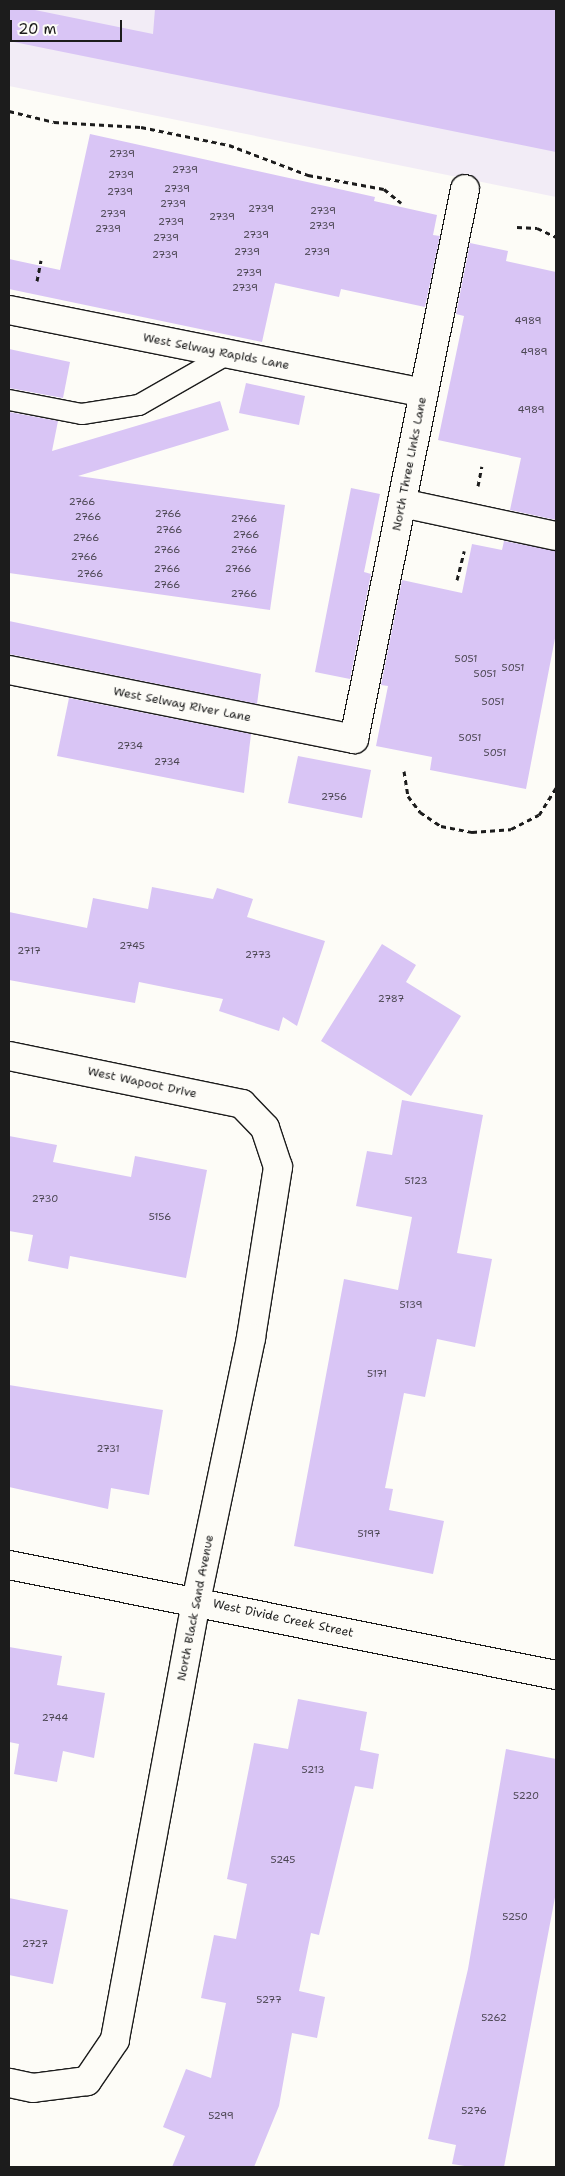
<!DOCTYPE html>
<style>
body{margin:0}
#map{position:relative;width:565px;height:2176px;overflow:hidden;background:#fdfcf7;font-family:"Shantell Sans",sans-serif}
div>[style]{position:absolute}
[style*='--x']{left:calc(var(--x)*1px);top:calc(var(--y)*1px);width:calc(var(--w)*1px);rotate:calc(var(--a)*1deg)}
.built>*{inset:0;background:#f2ecf6}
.building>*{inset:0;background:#d9c5f5}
.path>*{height:3px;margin-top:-1.5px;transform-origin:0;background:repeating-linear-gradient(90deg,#1c1c1c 0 5px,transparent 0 9px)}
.roads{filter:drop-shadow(1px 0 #1c1c1c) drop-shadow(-1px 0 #1c1c1c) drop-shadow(0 1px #1c1c1c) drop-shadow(0 -1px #1c1c1c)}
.service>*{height:20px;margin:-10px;padding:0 10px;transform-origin:10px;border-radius:10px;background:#fdfcf7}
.minor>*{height:28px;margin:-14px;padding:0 14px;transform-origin:14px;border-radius:14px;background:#fdfcf7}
span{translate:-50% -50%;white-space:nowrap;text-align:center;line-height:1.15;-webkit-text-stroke:4.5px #fdfcf7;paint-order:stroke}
.number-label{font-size:10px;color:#4b4652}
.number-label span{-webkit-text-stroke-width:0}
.street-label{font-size:12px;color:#1c1c1c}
.frame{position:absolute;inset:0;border:10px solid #1c1c1c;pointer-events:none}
.scale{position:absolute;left:10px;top:20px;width:112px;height:22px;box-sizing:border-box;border:2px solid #1c1c1c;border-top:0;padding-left:6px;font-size:15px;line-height:18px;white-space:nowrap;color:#1c1c1c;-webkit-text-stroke:4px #fdfcf7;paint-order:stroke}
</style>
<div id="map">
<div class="built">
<div style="clip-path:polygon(9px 9px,556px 9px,556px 197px,9px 86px)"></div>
</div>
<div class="building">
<div style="clip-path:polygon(9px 9px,30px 9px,153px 34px,155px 9px,556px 9px,556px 152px,9px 41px)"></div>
<div style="clip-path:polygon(90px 134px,375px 197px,374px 201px,437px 215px,433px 235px,440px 236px,425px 307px,341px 289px,339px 297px,275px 283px,262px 342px,9px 289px,9px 259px,60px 270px)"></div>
<div style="clip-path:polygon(470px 243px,508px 251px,506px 261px,556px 272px,556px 520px,510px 510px,521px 458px,438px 440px,464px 316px,456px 314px)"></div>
<div style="clip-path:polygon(9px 349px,70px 362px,63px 398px,9px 388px)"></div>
<div style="clip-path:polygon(246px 383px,305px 396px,299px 425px,239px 413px)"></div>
<div style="clip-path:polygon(220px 401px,229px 430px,78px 476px,285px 505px,270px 610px,9px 573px,9px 412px,58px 421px,52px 451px)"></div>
<div style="clip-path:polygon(351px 488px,380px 494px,364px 572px,371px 574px,350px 679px,315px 672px)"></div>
<div style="clip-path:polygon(504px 541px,556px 551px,556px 633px,526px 789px,430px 770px,432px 757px,376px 746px,388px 686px,381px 685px,402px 580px,462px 593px,472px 544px,502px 550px)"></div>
<div style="clip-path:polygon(9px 621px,261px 674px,257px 704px,9px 654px)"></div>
<div style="clip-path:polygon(69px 698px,251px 734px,244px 793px,57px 756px)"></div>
<div style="clip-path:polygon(298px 756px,371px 770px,362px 818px,288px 803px)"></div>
<div style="clip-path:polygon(152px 887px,213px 899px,217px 888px,253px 899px,247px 917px,325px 941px,297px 1026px,283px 1017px,279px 1031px,219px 1011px,223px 999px,139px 982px,135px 1003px,9px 980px,9px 912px,87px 928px,93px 898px,148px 909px)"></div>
<div style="clip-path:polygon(382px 944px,416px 965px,406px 982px,461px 1016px,411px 1096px,321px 1041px)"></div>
<div style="clip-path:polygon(402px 1100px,483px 1115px,457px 1253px,492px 1259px,475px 1347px,437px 1339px,425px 1397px,404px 1393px,385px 1488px,393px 1489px,389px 1510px,444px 1521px,433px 1574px,294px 1546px,344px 1279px,398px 1290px,412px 1217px,356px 1206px,367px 1151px,392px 1155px)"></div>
<div style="clip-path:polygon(9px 1136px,57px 1145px,53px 1162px,131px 1177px,135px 1156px,207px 1170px,186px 1278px,70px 1256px,68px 1269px,28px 1261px,33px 1235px,9px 1231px)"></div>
<div style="clip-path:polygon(9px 1385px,163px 1410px,149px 1495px,111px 1488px,108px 1509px,9px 1487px)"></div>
<div style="clip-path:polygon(9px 1647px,62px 1656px,57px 1685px,105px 1693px,94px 1758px,63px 1751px,57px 1782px,14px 1774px,19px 1744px,9px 1742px)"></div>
<div style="clip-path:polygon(298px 1699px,367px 1712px,360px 1750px,379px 1754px,373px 1789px,355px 1786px,319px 1935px,311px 1933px,299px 1991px,325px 1997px,317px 2038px,292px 2033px,279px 2106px,254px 2167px,172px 2167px,185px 2136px,163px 2127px,186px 2069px,211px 2078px,226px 2003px,201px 1998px,214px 1935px,236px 1939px,247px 1884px,227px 1879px,254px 1743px,288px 1749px)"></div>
<div style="clip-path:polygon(506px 1749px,556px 1759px,556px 1892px,504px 2167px,471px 2167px,452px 2164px,456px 2145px,428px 2139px,468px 1969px)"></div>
<div style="clip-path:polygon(9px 1898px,68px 1910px,53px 1984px,9px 1975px)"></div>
</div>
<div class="path">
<div style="--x:9;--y:111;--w:46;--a:13.7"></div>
<div style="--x:54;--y:122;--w:87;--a:3.3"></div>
<div style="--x:141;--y:127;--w:90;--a:11.6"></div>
<div style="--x:229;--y:145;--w:85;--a:20.8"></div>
<div style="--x:308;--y:175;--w:77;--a:10.4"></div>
<div style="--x:384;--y:189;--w:22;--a:39"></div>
<div style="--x:517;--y:227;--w:20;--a:3"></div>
<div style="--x:537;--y:228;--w:21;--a:25"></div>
<div style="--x:37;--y:281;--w:21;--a:-79"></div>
<div style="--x:478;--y:486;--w:20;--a:-79"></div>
<div style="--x:457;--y:580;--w:30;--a:-76"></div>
<div style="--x:404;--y:771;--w:25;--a:81"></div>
<div style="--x:408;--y:796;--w:20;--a:53"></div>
<div style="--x:420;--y:812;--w:25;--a:34"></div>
<div style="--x:441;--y:826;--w:32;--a:11"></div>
<div style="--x:472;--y:832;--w:39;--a:-4"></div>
<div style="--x:511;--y:829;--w:31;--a:-27"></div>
<div style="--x:539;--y:815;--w:32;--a:-58"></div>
</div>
<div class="roads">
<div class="service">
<div style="--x:9;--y:400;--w:74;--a:10.9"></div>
<div style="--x:82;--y:414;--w:58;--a:-9"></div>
<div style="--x:139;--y:405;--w:103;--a:-29.8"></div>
</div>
<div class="minor">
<div style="--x:9;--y:310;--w:423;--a:11.3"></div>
<div style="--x:402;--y:503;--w:157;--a:12.1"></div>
<div style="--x:9;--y:670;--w:352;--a:11.3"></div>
<div style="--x:354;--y:739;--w:561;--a:-78.59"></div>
<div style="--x:9;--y:1056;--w:238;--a:11.6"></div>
<div style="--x:242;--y:1104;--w:33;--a:46"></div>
<div style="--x:265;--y:1128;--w:41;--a:71.6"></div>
<div style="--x:278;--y:1167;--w:173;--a:99"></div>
<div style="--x:251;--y:1338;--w:270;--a:101.8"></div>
<div style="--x:196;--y:1602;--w:445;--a:100.5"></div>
<div style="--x:115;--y:2040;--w:50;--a:124.3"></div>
<div style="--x:87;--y:2081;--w:54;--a:172.6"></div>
<div style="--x:33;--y:2088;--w:25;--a:-168"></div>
<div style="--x:9;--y:1565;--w:558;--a:11.37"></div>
</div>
</div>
<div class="number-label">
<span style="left:122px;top:154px">2739</span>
<span style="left:185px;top:170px">2739</span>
<span style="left:121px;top:175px">2739</span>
<span style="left:177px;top:189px">2739</span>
<span style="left:120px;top:192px">2739</span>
<span style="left:173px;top:204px">2739</span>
<span style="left:261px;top:209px">2739</span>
<span style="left:323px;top:211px">2739</span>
<span style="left:113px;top:214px">2739</span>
<span style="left:222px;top:217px">2739</span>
<span style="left:171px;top:222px">2739</span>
<span style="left:322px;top:226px">2739</span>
<span style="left:108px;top:229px">2739</span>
<span style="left:256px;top:235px">2739</span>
<span style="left:166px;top:238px">2739</span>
<span style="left:247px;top:252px">2739</span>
<span style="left:317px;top:252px">2739</span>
<span style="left:165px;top:255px">2739</span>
<span style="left:249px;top:273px">2739</span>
<span style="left:245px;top:288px">2739</span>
<span style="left:528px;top:321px">4989</span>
<span style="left:534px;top:352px">4989</span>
<span style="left:531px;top:410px">4989</span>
<span style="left:82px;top:502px">2766</span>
<span style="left:168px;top:514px">2766</span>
<span style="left:88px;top:517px">2766</span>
<span style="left:244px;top:519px">2766</span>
<span style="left:169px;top:530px">2766</span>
<span style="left:246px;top:535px">2766</span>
<span style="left:86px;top:538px">2766</span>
<span style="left:167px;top:550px">2766</span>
<span style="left:244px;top:550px">2766</span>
<span style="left:84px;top:557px">2766</span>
<span style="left:167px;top:569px">2766</span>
<span style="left:238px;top:569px">2766</span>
<span style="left:90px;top:574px">2766</span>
<span style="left:167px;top:585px">2766</span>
<span style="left:244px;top:594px">2766</span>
<span style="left:466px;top:659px">5051</span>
<span style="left:513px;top:668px">5051</span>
<span style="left:485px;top:674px">5051</span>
<span style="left:493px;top:702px">5051</span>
<span style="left:470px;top:738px">5051</span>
<span style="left:130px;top:746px">2734</span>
<span style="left:495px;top:753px">5051</span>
<span style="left:167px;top:762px">2734</span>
<span style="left:334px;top:797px">2756</span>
<span style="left:132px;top:946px">2745</span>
<span style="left:29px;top:951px">2717</span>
<span style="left:258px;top:955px">2773</span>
<span style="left:391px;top:999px">2787</span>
<span style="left:416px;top:1181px">5123</span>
<span style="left:45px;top:1199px">2730</span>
<span style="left:160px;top:1217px">5156</span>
<span style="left:411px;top:1305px">5139</span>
<span style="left:377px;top:1374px">5171</span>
<span style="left:108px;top:1449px">2731</span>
<span style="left:369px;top:1534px">5197</span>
<span style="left:55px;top:1718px">2744</span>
<span style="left:313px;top:1770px">5213</span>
<span style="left:526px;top:1796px">5220</span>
<span style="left:283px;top:1860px">5245</span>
<span style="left:515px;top:1917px">5250</span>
<span style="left:35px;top:1944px">2727</span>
<span style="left:269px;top:2000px">5277</span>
<span style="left:494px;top:2018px">5262</span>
<span style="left:474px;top:2111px">5276</span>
<span style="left:221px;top:2116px">5299</span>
</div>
<div class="street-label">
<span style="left:216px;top:352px;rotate:11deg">West Selway Rapids Lane</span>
<span style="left:410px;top:464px;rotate:-79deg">North Three Links Lane</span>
<span style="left:182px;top:705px;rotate:11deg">West Selway River Lane</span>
<span style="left:142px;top:1083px;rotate:12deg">West Wapoot Drive</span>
<span style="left:196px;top:1608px;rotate:-79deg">North Black Sand Avenue</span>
<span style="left:283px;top:1619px;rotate:12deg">West Divide Creek Street</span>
</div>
<div class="frame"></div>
<div class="scale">20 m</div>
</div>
